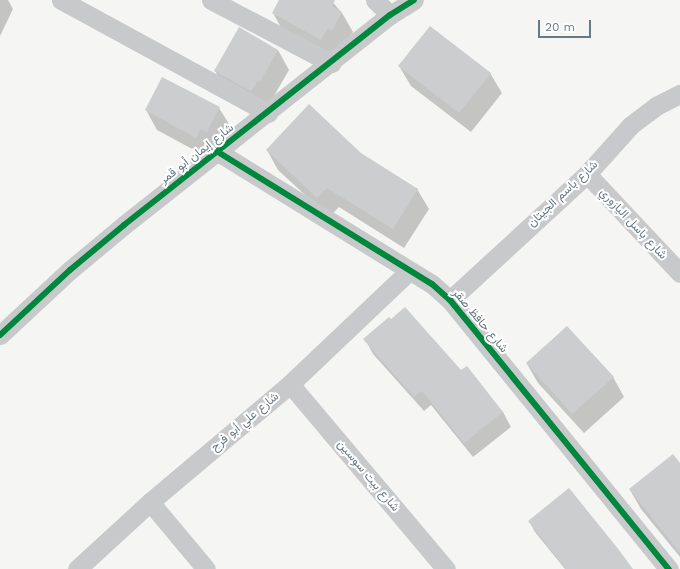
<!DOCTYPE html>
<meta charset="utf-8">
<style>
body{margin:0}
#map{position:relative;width:680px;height:569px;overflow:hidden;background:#f5f5f4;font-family:"Work Sans",Vazirmatn,sans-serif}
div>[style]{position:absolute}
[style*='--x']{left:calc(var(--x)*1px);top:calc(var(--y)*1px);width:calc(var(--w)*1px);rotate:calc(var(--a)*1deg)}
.shadow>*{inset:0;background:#0003}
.building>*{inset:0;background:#cbcdce}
.minor>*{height:19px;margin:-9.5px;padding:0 9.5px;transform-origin:9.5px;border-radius:9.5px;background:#c8c9ca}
.cycleway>*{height:6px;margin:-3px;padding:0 3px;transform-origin:3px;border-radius:3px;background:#00873e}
span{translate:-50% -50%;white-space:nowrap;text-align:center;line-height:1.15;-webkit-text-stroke:4px #fff;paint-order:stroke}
.street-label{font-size:12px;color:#677982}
.scale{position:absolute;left:538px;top:20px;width:53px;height:18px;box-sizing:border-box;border:2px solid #677982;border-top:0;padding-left:5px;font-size:12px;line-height:14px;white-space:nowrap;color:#677982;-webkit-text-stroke:3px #fff;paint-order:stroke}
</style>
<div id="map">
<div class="shadow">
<div style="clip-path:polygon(0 0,8px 0,13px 9px,0 36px)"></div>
<div style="clip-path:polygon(280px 0,331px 0,342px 13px,353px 32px,332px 59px,284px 33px,273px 13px)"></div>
<div style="clip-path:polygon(278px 50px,289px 70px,271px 101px,263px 110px,226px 90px,215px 71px)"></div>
<div style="clip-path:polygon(399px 66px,490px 73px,502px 93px,471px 132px,411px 86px)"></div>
<div style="clip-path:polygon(219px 108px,231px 127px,218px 151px,207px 157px,157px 130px,146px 110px)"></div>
<div style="clip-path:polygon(267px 150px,361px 154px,417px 189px,429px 209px,404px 248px,339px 207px,329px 217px,278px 170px)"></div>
<div style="clip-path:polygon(365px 339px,461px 372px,503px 412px,511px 427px,473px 457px,431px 405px,424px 411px,373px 354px)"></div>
<div style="clip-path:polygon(527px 364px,613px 377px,624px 397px,584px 433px,538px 383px)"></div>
<div style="clip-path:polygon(680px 465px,680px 557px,641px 509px,630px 490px)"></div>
<div style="clip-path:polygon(529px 521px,632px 569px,565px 569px,535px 532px)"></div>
</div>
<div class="building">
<div style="clip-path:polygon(279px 0,335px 0,332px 6px,342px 12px,332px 31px,328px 28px,321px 40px,272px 13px)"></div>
<div style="clip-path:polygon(430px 26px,491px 73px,459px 113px,398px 66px)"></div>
<div style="clip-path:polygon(239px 27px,278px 50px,260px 82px,258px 81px,251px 91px,214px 71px)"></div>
<div style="clip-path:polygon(162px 77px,220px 107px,207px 132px,201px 129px,196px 138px,145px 110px)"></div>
<div style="clip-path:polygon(309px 104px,361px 153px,418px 189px,393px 229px,327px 188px,317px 198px,266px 150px)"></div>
<div style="clip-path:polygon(405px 307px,461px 370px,467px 366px,503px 412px,464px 443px,422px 391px,414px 397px,363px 339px,389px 317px,391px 319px)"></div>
<div style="clip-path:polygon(567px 326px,614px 377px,572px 414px,526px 363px)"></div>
<div style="clip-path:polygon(673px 454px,680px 463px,680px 553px,629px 489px)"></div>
<div style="clip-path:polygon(569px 488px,619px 550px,633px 569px,566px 569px,528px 521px)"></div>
</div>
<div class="minor">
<div style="--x:61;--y:0;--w:236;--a:28.6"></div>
<div style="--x:211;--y:0;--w:136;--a:27.7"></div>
<div style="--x:375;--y:0;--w:21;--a:45"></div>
<div style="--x:218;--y:152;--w:251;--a:31.7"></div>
<div style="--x:432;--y:284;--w:24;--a:42"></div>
<div style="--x:450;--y:300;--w:347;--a:50.9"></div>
<div style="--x:587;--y:174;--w:136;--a:46.8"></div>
<div style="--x:450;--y:300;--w:186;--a:-42.6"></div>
<div style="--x:587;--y:174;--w:66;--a:-48.1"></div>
<div style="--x:631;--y:125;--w:31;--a:-37"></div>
<div style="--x:656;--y:106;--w:27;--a:-27"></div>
<div style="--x:0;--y:335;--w:96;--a:-42.9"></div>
<div style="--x:70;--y:270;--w:70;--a:-39.8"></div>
<div style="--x:124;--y:225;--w:339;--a:-38.3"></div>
<div style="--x:390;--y:15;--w:28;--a:-32"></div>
<div style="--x:290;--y:384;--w:242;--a:49.9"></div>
<div style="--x:150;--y:502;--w:87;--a:50.1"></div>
<div style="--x:77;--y:569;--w:99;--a:-42.5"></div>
<div style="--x:150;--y:502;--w:183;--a:-40.1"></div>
<div style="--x:290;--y:384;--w:164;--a:-43.5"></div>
</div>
<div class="cycleway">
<div style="--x:218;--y:152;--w:251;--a:31.7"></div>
<div style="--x:432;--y:284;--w:24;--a:42"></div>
<div style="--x:450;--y:300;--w:347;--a:50.9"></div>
<div style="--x:0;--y:335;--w:96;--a:-42.9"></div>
<div style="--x:70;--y:270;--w:70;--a:-39.8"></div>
<div style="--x:124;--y:225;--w:339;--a:-38.3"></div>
<div style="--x:390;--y:15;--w:28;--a:-32"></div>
</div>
<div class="street-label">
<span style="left:197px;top:154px;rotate:-38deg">شارع إيمان أبو قمر</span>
<span style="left:563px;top:194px;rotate:-43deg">شارع باسم الجيتان</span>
<span style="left:633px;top:224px;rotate:47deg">شارع باسل اليازوري</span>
<span style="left:480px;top:321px;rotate:50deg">شارع حافظ صقر</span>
<span style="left:245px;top:422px;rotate:-40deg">شارع علي أبو فرح</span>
<span style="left:368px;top:476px;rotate:50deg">شارع بيت سوسين</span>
</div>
<div class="scale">20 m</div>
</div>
